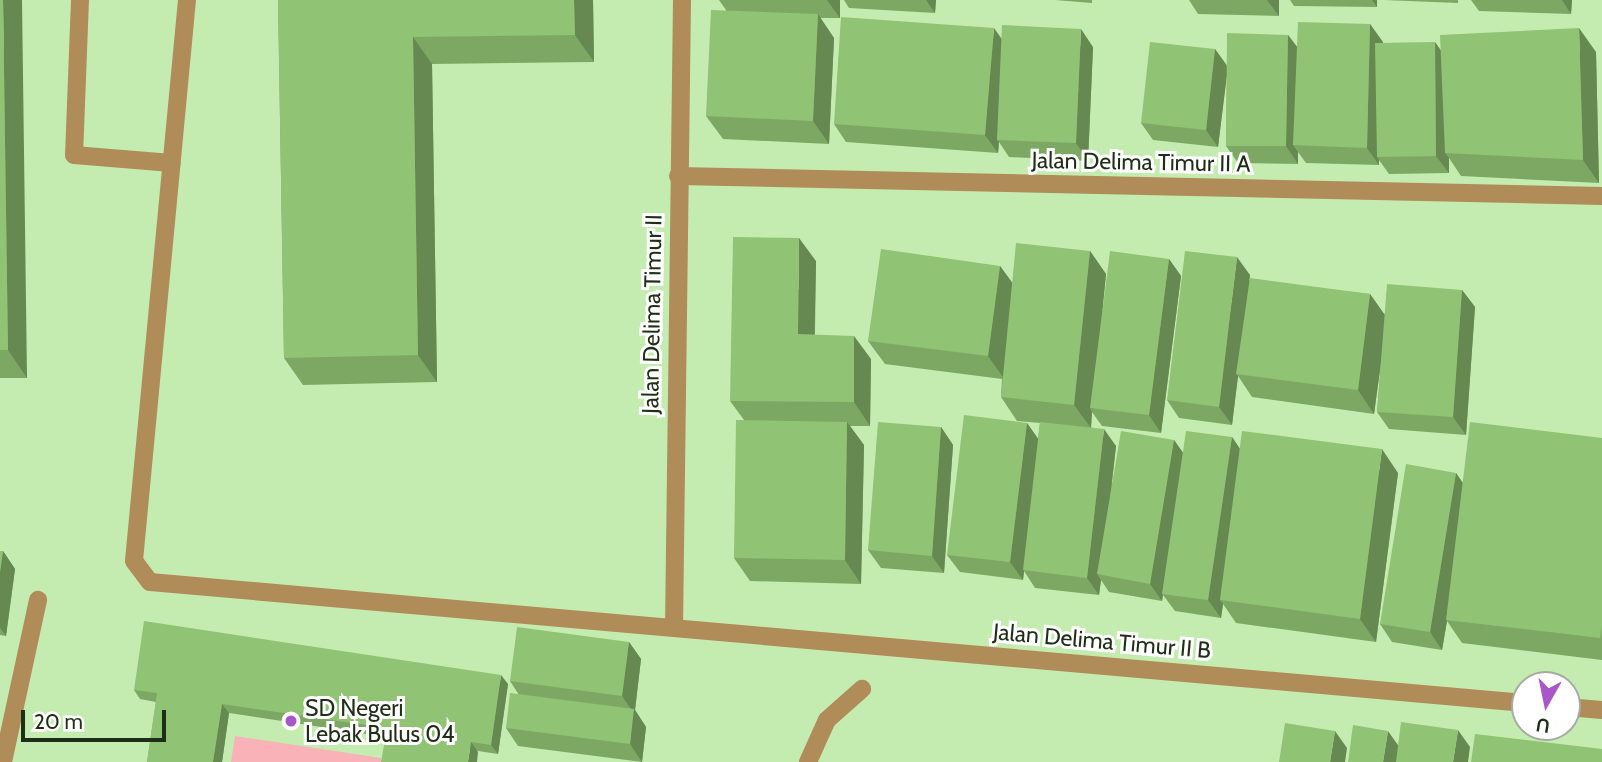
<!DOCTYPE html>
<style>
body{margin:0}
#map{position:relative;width:1602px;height:762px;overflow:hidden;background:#c5ecb0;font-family:Cabin,sans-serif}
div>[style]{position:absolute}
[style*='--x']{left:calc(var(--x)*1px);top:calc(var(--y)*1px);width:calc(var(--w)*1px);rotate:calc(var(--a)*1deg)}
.green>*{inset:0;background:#f9b2b7}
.service>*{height:18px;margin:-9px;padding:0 9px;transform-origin:9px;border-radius:9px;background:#b08c59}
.minor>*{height:18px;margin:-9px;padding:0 9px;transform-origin:9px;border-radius:9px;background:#b08c59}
.wall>*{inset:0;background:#7da864}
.shaded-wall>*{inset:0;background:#668851}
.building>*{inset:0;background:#91c374}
.dots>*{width:19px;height:19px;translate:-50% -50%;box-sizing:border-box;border:4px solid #fff;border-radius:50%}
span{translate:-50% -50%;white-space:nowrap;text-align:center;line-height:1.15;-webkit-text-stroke:6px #fff;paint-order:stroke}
.street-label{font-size:23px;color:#1f2e17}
.poi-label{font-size:23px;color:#1f2e17}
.left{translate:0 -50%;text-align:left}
.north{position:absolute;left:1511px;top:671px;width:70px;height:70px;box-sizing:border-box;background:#fff;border:2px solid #a5aba2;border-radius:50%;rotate:189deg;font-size:19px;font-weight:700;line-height:28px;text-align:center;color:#1f2e17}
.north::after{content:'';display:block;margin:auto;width:24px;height:32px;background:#a757c8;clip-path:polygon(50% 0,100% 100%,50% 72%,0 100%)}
.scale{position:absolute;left:21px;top:710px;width:145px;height:32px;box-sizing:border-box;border:4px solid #1f2e17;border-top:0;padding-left:9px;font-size:21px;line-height:24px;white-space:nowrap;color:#1f2e17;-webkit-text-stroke:5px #fff;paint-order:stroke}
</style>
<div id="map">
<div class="green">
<div style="clip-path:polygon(235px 736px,381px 758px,381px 762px,231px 762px)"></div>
</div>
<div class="service">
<div style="--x:80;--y:0;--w:155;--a:92.2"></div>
<div style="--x:74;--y:155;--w:98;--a:4.7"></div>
</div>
<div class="minor">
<div style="--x:187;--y:0;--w:563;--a:95.4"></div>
<div style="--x:134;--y:561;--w:26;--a:53"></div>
<div style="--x:150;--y:582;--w:1380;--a:5.03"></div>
<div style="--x:678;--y:176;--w:924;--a:1.24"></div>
<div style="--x:674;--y:628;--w:628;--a:-89.27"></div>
<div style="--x:1567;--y:707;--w:35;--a:5"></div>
<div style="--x:3;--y:762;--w:166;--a:-77.8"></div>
<div style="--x:808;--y:762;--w:46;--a:-65.7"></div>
<div style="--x:827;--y:720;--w:47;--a:-41.5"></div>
</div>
<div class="wall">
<div style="clip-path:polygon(0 0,27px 378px,0 378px)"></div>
<div style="clip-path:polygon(278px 0,593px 0,594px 62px,432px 64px,437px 382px,303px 385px,284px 358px)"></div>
<div style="clip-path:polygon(719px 0,840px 0,840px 18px,820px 18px,834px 38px,829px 144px,723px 139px,706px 116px,726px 10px)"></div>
<div style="clip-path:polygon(844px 0,936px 0,935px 13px,849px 8px)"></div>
<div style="clip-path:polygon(1055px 0,1092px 0,1092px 3px)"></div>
<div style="clip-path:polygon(1189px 0,1279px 0,1279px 16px,1198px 14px)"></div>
<div style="clip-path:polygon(1290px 0,1377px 0,1377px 7px,1294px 6px)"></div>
<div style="clip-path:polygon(1384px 0,1458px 0,1458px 3px)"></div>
<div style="clip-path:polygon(1471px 0,1572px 0,1571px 14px,1479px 11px)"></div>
<div style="clip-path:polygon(1370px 24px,1383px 43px,1441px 50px,1596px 52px,1599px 183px,1461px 176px,1449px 158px,1449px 173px,1389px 174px,1379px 160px,1379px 165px,1306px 163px,1298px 152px,1298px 164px,1238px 163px,1226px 146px,1227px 72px,1218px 147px,1153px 140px,1141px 123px,1215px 49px,1227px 66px,1288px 35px,1297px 47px)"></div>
<div style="clip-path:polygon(1001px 39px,1093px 47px,1088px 161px,1009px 157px,999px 142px,998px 153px,846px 142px,834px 124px)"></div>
<div style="clip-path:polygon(1090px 251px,1106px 274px,1102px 311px,1169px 259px,1181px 276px,1161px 433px,1102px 426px,1092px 412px,1091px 427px,1116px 446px,1112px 483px,1174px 440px,1183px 453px,1232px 437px,1240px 449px,1398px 473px,1376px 642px,1236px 623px,1223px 604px,1221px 618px,1175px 611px,1163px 595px,1162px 601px,1109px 592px,1101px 580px,1099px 595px,1035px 588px,1024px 571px,1023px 580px,960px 572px,947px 555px,1027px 423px,1038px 439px,1040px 423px,1017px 421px,1001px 397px,1002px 379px,885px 364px,868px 341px,1000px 266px,1012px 283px)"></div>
<div style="clip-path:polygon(816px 261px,815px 335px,871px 359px,870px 426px,850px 426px,864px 445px,861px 584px,750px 581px,734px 558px,744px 420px,730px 401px)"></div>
<div style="clip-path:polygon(1250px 275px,1249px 280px,1370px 294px,1384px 314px,1462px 290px,1475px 307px,1466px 435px,1389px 429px,1377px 412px,1381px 363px,1374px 414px,1252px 397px,1238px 376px,1232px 425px,1179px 418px,1167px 400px)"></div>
<div style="clip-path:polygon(941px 427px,953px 445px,944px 573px,881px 568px,868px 550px)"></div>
<div style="clip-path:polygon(1602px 438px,1602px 660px,1462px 643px,1447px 621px,1442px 650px,1392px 642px,1380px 624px,1456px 473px,1463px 483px)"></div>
<div style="clip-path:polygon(0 551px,3px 551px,15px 569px,6px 636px,0 635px)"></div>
<div style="clip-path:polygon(629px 642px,641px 659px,635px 710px,646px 727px,642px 762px,518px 746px,506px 728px,519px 695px,510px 681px)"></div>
<div style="clip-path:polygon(508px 684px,498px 754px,229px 713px,222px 762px,147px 762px,156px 702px,140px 699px,134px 690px)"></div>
</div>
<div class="shaded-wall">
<div style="clip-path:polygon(3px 0,22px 0,27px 378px,8px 350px)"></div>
<div style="clip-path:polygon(574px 0,593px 0,594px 62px,575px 35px)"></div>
<div style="clip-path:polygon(827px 0,840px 0,840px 18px)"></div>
<div style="clip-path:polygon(926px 0,936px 0,935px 13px)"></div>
<div style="clip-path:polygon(1267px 0,1279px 0,1279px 16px)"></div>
<div style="clip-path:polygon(1372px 0,1377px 0,1377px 7px)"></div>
<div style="clip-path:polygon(1562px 0,1572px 0,1571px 14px)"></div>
<div style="clip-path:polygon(818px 14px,834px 38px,829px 144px,813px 121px)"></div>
<div style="clip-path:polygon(1370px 24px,1383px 42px,1380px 157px,1377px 157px,1379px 160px,1379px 165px,1367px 148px)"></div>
<div style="clip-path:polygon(994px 28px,1006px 45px,997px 140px,999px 142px,998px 153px,985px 135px)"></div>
<div style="clip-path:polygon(1579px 28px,1596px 52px,1599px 183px,1583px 160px)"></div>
<div style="clip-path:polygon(1081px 29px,1093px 47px,1088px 161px,1076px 143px)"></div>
<div style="clip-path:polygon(1288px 35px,1301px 52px,1293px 145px,1298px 152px,1298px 164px,1286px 146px)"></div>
<div style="clip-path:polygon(413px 37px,432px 64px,437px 382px,418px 355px)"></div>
<div style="clip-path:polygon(1435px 42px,1447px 59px,1445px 153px,1449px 158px,1449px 173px,1436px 156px)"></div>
<div style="clip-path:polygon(1215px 49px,1228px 67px,1218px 147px,1206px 130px)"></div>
<div style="clip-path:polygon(799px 238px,816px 261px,814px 358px,798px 334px)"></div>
<div style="clip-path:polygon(1090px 251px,1106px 274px,1093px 409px,1090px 408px,1092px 412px,1091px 428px,1074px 405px)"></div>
<div style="clip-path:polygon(1237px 257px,1250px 275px,1238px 374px,1236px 374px,1238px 376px,1232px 425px,1219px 407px)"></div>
<div style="clip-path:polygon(1169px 259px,1181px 276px,1161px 433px,1149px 415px)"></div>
<div style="clip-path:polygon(1000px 266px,1017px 289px,1005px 380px,988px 356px)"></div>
<div style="clip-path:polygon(1462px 290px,1475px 307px,1466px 435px,1453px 417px)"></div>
<div style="clip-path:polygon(1370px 294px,1387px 318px,1374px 414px,1358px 390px)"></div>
<div style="clip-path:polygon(854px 336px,871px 359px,870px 426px,854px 402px)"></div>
<div style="clip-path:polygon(847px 422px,864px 445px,861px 584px,845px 560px)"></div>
<div style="clip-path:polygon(1027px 423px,1039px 440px,1023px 580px,1010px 562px)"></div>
<div style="clip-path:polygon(941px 427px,953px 445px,944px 573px,932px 556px)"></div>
<div style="clip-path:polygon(1104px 429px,1116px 446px,1101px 575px,1097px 574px,1101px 580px,1099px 595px,1087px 578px)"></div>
<div style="clip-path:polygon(1232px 437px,1244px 455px,1220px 600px,1223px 604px,1221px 618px,1208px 600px)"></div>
<div style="clip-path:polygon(1174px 440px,1186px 457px,1162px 594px,1163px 595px,1162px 601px,1150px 584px)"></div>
<div style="clip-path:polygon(1382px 449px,1398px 473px,1376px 642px,1360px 619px)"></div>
<div style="clip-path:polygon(1456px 473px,1468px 491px,1446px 620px,1447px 621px,1442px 650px,1430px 632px)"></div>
<div style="clip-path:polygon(3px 551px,15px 569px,6px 636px,0 628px,0 572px)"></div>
<div style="clip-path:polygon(629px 642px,641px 659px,635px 710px,646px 727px,642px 762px,630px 744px,633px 712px,622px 696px)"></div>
<div style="clip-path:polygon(501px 675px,508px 684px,498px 754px,491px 745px)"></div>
<div style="clip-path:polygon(222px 704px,229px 713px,222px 762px,213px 762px)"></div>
<div style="clip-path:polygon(1458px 730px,1470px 747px,1468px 762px,1453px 762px)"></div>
<div style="clip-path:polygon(1335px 731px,1347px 748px,1345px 762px,1330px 762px)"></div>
<div style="clip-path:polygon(1388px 731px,1400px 748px,1398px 762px,1383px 762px)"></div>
<div style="clip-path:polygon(471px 742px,478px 752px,477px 762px,468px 762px)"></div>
</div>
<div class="building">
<div style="clip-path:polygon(0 0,3px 0,8px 350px,0 350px)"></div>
<div style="clip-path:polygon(278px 0,574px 0,575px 35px,413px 37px,418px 355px,284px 358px)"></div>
<div style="clip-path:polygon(711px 10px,818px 14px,813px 121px,706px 116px)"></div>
<div style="clip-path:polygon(841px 17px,994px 28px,985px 135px,834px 124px)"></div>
<div style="clip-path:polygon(1298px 22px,1370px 24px,1367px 148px,1293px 145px)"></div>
<div style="clip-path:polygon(1002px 25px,1081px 29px,1076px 143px,997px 140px)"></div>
<div style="clip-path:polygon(1579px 28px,1583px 160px,1445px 153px,1440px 35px)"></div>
<div style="clip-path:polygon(1227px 33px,1288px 35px,1286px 146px,1226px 146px)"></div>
<div style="clip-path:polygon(1150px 42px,1215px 49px,1206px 130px,1141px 123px)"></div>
<div style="clip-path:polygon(1435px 42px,1436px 156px,1377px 157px,1375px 43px)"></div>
<div style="clip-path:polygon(733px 237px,799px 238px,798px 334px,854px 336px,854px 402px,730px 401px)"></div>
<div style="clip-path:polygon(1016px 243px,1090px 251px,1074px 405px,1001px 397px)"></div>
<div style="clip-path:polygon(881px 249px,1000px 266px,988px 356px,868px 341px)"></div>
<div style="clip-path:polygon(1110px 251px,1169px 259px,1149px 415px,1090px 408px)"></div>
<div style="clip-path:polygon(1185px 251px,1237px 257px,1219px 407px,1167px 400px)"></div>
<div style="clip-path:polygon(1250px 278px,1370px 294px,1358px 390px,1236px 374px)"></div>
<div style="clip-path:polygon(1387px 284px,1462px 290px,1453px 417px,1377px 412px)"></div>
<div style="clip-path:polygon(964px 415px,1027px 423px,1010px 562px,947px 555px)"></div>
<div style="clip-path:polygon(736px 420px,847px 422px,845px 560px,734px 558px)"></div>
<div style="clip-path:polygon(878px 422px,941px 427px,932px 556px,868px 550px)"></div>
<div style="clip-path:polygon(1040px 422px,1104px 429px,1087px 578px,1023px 570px)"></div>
<div style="clip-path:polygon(1470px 422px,1602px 438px,1602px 625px,1600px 638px,1446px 620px)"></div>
<div style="clip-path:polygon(1121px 431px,1174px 440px,1150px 584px,1097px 574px)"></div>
<div style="clip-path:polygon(1186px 431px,1232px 437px,1208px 600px,1162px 594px)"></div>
<div style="clip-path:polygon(1242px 431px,1382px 449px,1360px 619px,1220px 600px)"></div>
<div style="clip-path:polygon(1406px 464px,1456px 473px,1430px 632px,1380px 624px)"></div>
<div style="clip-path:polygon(0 551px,3px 551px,0 572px)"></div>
<div style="clip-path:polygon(144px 621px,501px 675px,491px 745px,471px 742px,468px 762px,381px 762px,387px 728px,222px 704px,213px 762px,147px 762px,157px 693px,134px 690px)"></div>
<div style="clip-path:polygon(517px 627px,629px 642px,622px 696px,510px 681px)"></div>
<div style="clip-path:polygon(510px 693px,634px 709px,630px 744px,506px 728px)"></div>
<div style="clip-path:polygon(1401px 722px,1458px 730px,1453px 762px,1396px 762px)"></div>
<div style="clip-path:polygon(1285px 723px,1335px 731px,1330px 762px,1279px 762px)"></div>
<div style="clip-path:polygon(1353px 725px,1388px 731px,1383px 762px,1348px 762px)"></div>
<div style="clip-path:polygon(1475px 734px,1602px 749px,1602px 762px,1471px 762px)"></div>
</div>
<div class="dots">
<div style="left:291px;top:721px;background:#a757c8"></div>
</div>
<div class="street-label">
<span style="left:1141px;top:162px;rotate:1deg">Jalan Delima Timur II A</span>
<span style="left:652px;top:314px;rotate:-89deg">Jalan Delima Timur II</span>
<span style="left:1102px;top:641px;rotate:5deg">Jalan Delima Timur II B</span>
</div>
<div class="poi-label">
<span class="left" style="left:305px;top:721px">SD Negeri<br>Lebak Bulus 04</span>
</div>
<div class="north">U</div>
<div class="scale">20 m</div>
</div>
